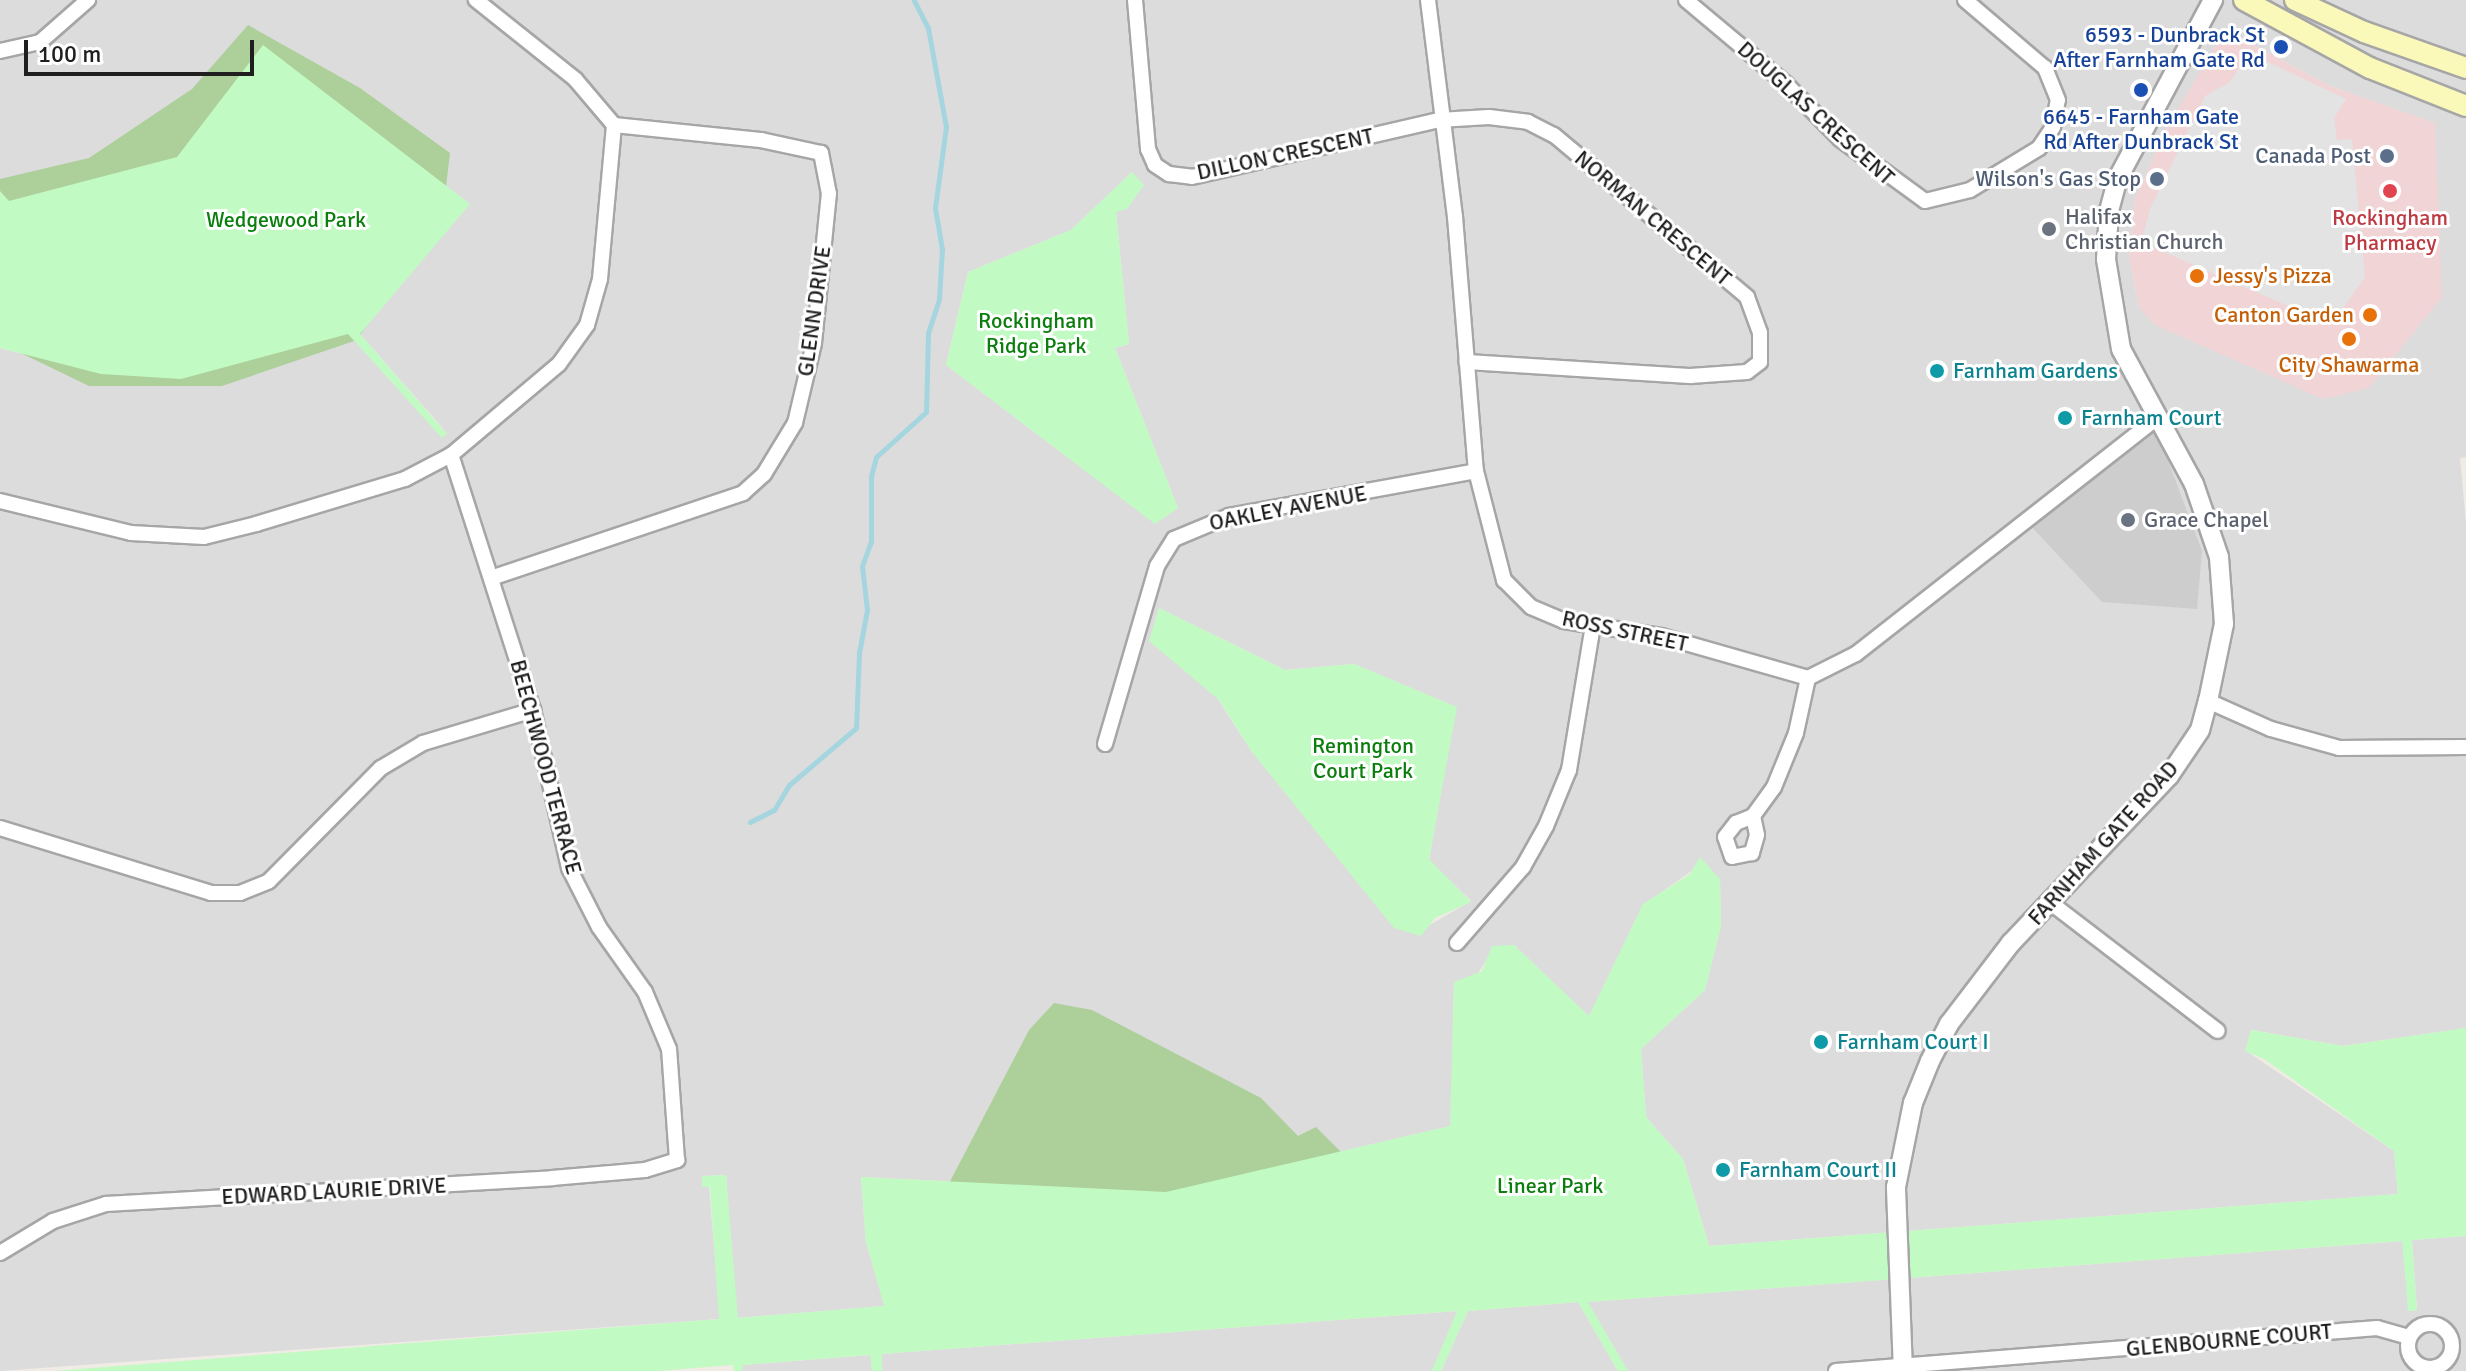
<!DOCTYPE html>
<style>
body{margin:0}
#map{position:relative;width:2466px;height:1371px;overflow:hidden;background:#f0ece5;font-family:Signika,sans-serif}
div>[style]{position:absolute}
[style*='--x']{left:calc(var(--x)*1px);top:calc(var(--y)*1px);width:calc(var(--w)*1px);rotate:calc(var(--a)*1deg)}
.residential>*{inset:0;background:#dddcdc}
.commercial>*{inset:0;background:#f1d4d5}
.religious>*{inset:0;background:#cdcdcd}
.forest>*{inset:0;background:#adcf9a}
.park>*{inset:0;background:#c2fac3}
.parking>*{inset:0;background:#e3e3e3}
.stream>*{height:5px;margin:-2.5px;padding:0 2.5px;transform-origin:2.5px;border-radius:2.5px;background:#a5d5de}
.roads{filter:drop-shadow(2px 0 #a6a6a6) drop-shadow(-2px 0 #a6a6a6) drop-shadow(0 2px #a6a6a6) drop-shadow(0 -2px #a6a6a6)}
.minor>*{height:14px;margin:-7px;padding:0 7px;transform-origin:7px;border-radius:7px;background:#fff}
.minor>.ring{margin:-7px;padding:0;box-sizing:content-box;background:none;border:14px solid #fff;border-radius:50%}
.tertiary>*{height:18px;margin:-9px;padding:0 9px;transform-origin:9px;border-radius:9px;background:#fff}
.secondary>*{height:20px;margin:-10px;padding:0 10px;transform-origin:10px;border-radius:10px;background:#faf9b9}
.dots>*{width:22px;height:22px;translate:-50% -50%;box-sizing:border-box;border:4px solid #fff;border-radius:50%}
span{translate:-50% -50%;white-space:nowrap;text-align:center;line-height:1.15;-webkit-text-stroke:6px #fff;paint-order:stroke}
.transit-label{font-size:22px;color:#164399}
.right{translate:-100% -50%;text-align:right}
.street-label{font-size:22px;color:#1f1f1f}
.service-label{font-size:22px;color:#4e5e75}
.worship-label{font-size:22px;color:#5b616d}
.left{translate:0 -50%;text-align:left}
.health-label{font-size:22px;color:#be3a42}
.park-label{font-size:22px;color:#0b7f0d}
.food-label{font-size:22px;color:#c56008}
.culture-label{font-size:22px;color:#0d838f}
.scale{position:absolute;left:24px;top:40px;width:230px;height:36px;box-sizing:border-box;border:4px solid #1f1f1f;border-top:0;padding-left:10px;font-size:24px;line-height:28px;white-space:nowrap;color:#1f1f1f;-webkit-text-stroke:6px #fff;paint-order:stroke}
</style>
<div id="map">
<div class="residential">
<div style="clip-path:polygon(evenodd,0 0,2466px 0,2466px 457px,2460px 458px,2466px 523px,2466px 1028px,2343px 1046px,2252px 1030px,2245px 1050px,2394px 1151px,2398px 1194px,1709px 1246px,1683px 1159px,1646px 1117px,1641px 1049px,1705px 990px,1721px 926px,1720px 880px,1703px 863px,1643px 905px,1589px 1017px,1514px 945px,1492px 952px,1476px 976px,1454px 982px,1451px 1126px,1166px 1192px,861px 1177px,866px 1242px,885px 1306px,737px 1318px,726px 1175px,702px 1176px,709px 1186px,720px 1319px,0 1371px,0 348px,101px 374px,348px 334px,447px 433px,360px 334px,177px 157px,0 191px,0 0,2231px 33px,2330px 86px,2434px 123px,2139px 307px,2129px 256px,2135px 199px,2168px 126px,2231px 33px,0 0,1132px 172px,1135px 177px,1116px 212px,1129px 344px,1115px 348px,1178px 508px,1155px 523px,946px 365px,968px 272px,1071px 230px,1132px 172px,0 0,1159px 608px,1285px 670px,1354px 664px,1456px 707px,1429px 860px,1471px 901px,1426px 927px,1252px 752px,1159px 608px)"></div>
<div style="clip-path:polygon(2466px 1236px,2466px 1371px,1628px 1371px,1587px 1302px,2403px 1241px,2409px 1311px,2417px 1310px,2412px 1240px)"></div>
<div style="clip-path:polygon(1578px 1302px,1618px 1371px,1441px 1371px,1468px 1311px)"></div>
<div style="clip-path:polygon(1458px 1311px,1432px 1371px,882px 1371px,881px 1354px)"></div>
<div style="clip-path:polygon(871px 1355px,872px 1371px,742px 1371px,742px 1365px)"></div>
</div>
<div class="commercial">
<div style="clip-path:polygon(2231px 33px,2330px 86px,2435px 123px,2442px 297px,2369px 388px,2323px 399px,2155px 325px,2139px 307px,2129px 256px,2135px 199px,2168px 126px,2222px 35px)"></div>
</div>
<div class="religious">
<div style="clip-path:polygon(2155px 426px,2202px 551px,2197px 609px,2102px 602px,2030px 525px)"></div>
</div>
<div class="forest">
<div style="clip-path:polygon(248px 25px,360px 88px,450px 153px,443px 212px,357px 340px,222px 386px,89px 386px,0 343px,0 179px,89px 158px,192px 89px)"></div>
<div style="clip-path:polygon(1054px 1003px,1092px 1010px,1261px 1098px,1298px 1136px,1316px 1127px,1342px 1153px,1315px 1231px,944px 1193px,1029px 1030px)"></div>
</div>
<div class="park">
<div style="clip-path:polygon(263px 45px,470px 204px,360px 334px,447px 434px,442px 438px,348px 334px,181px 379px,101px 374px,0 348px,0 191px,9px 201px,177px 157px)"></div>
<div style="clip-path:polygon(1132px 172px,1144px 185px,1127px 209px,1116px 212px,1129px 344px,1115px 348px,1178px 508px,1155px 524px,946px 365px,968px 272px,1071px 230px)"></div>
<div style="clip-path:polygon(1159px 608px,1285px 670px,1354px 664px,1457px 707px,1429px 859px,1471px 902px,1435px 918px,1421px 936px,1394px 928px,1252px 752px,1219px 700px,1149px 641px)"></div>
<div style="clip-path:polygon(1700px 857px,1720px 879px,1721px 926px,1705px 990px,1641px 1049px,1646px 1117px,1683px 1159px,1709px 1246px,2398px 1194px,2394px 1151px,2264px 1059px,2245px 1051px,2251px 1030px,2343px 1046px,2466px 1028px,2466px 1236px,2412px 1240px,2417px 1310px,2408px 1311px,2402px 1241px,1588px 1302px,1628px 1371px,1618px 1371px,1578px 1302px,1468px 1311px,1441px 1371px,1432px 1371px,1457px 1311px,882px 1354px,882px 1371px,872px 1371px,870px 1355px,743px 1365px,742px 1371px,734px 1371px,733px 1365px,658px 1371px,53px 1371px,719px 1319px,710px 1187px,702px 1187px,702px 1176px,726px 1175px,738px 1318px,884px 1306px,866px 1242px,861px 1177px,1166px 1192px,1450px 1126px,1454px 982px,1482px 971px,1492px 946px,1514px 945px,1589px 1016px,1643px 904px,1690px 874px)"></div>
</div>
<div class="parking">
<div style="clip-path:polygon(2249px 53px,2346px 99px,2334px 118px,2337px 140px,2352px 139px,2365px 277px,2339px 314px,2313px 317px,2141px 242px,2150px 209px,2205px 96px,2230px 82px)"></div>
</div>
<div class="stream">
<div style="--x:750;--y:822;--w:27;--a:-27"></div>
<div style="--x:774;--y:810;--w:29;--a:-59"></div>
<div style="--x:789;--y:785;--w:88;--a:-40.4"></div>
<div style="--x:856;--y:728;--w:75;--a:-87.7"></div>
<div style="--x:859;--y:653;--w:44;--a:-79.5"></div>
<div style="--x:867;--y:610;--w:44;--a:-96.5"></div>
<div style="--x:862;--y:566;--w:27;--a:-70"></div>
<div style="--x:871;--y:541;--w:65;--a:-90"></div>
<div style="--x:871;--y:476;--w:20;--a:-75"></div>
<div style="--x:876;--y:457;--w:67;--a:-42"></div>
<div style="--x:926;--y:412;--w:79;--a:-88.5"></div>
<div style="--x:928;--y:333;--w:36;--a:-72"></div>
<div style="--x:939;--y:299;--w:50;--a:-86.6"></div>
<div style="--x:942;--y:249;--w:42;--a:-99.7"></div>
<div style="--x:935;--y:208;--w:82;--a:-82.3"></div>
<div style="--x:946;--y:127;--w:101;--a:-100.3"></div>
<div style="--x:928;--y:28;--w:31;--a:-117"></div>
</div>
<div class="roads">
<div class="minor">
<div style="--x:1135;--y:0;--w:150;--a:85"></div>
<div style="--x:1148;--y:149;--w:17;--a:66"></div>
<div style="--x:1155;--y:165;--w:17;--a:33"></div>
<div style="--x:1169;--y:174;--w:23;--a:7"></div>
<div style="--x:1192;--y:177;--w:253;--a:-13"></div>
<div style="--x:1439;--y:120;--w:50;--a:-3.4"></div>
<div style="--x:1489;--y:117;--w:39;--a:7"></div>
<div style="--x:1528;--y:122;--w:29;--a:27"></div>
<div style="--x:1554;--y:135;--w:252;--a:40"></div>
<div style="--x:1747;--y:297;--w:38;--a:70"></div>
<div style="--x:1760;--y:333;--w:29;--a:90"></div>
<div style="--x:1760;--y:362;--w:16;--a:142"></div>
<div style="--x:1747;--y:372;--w:57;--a:176"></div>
<div style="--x:1690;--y:376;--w:224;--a:-176.4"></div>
<div style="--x:1428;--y:0;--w:219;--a:82.9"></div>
<div style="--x:1455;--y:217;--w:255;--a:85.3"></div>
<div style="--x:1476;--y:471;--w:113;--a:75.6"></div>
<div style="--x:1504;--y:580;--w:38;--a:45"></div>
<div style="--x:1531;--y:607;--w:36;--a:23"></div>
<div style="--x:1564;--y:621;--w:98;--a:8.8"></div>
<div style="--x:1661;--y:636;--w:153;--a:15.9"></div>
<div style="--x:1808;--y:678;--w:54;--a:-26.6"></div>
<div style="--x:1856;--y:654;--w:382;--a:-38.1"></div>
<div style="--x:1686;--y:0;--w:131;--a:40"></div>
<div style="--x:1786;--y:84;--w:77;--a:45.5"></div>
<div style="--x:1840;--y:139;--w:105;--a:36.1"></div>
<div style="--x:1925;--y:201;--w:46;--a:-13.7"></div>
<div style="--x:1970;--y:190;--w:81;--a:-31.3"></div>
<div style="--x:2039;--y:148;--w:25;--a:-56"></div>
<div style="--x:2053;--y:127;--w:27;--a:-80"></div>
<div style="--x:2058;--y:100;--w:35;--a:-112"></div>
<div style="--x:2045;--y:68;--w:105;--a:-139.6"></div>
<div style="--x:0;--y:51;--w:41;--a:-12.7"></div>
<div style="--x:40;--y:42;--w:64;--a:-41.2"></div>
<div style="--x:0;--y:501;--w:135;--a:13.7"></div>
<div style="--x:131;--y:533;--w:73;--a:3.1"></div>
<div style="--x:204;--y:537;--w:54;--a:-14"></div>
<div style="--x:256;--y:524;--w:156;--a:-16.8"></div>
<div style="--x:405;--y:479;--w:52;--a:-27.6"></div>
<div style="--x:451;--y:455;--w:141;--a:-40.1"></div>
<div style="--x:559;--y:364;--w:48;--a:-54.3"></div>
<div style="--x:587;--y:325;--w:48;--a:-74.2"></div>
<div style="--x:600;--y:279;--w:155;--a:-84.8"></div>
<div style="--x:614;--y:125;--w:60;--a:-130.3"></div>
<div style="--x:575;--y:79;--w:127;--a:-141.4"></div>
<div style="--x:494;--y:577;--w:263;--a:-18.6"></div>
<div style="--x:743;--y:493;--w:28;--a:-42"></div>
<div style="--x:764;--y:474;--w:60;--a:-58.7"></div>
<div style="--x:795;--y:423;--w:82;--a:-76.6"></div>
<div style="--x:814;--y:343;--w:150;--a:-84.3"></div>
<div style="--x:829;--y:194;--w:42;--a:-101"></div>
<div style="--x:821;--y:153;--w:61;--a:-167.8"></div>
<div style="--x:761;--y:140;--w:148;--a:-174.2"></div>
<div style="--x:2208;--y:701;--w:69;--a:24"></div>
<div style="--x:2271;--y:729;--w:71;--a:15.6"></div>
<div style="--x:2339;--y:748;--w:127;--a:-0.5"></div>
<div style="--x:1105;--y:744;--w:185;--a:-73.7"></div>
<div style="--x:1157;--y:566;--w:32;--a:-58"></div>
<div style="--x:1174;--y:539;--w:60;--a:-22.7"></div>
<div style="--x:1229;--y:516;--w:251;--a:-10.3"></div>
<div style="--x:1753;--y:816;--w:19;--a:78"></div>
<div style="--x:1757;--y:835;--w:19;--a:106"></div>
<div style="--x:1752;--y:853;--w:20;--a:169"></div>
<div style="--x:1732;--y:857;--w:21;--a:-109"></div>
<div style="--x:1725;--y:837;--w:18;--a:-52"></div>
<div style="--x:1736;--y:823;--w:18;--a:-22"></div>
<div style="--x:1753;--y:816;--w:36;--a:-54"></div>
<div style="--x:1774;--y:787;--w:58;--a:-67.8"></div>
<div style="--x:1796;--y:733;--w:56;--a:-77.7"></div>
<div style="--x:0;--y:828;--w:221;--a:17.1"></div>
<div style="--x:211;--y:893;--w:29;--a:0"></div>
<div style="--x:240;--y:893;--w:31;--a:-22"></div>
<div style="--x:269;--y:881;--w:159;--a:-45.3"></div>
<div style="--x:381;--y:768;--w:49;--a:-30.8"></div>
<div style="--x:423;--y:743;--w:115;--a:-16.7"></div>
<div style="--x:2051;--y:903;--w:210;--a:37.5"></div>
<div style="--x:1457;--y:943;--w:101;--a:-49"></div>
<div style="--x:1523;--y:867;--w:47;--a:-60.7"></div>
<div style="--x:1546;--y:826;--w:61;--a:-67.7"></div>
<div style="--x:1569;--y:770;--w:147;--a:-80.6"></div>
<div style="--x:0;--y:1253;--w:62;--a:-31.1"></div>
<div style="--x:53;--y:1221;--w:56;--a:-17.8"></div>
<div style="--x:106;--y:1204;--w:447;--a:-3.3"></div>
<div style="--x:552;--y:1178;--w:93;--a:-4.9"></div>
<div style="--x:645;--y:1170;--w:34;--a:-17"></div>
<div style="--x:677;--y:1160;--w:111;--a:-94.1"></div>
<div style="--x:669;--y:1049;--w:62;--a:-112.8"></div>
<div style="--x:645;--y:992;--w:80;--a:-125.3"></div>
<div style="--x:599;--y:927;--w:66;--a:-117"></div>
<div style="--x:569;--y:868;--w:162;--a:-102.8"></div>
<div style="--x:533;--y:710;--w:268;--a:-107.8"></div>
<div class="ring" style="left:2408px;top:1324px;width:30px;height:30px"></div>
<div style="--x:1836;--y:1371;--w:543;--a:-4.54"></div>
<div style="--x:2377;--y:1328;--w:33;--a:16"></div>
</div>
<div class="tertiary">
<div style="--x:1903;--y:1371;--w:184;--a:-92.2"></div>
<div style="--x:1896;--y:1187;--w:86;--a:-78.6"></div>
<div style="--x:1913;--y:1103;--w:45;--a:-68"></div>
<div style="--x:1930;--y:1061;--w:42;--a:-62.8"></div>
<div style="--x:1949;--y:1024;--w:102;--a:-52.6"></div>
<div style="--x:2011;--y:943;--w:230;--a:-46.6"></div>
<div style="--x:2169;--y:776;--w:55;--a:-56"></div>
<div style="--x:2200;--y:730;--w:30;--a:-75"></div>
<div style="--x:2208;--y:701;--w:79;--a:-78.3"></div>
<div style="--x:2224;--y:624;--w:67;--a:-94.3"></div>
<div style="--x:2219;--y:557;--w:77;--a:-108.9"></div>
<div style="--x:2194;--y:484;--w:153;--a:-118.4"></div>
<div style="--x:2121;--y:349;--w:91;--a:-99.5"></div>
<div style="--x:2106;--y:259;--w:48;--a:-86.4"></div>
<div style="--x:2109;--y:211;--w:34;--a:-75"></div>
<div style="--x:2118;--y:178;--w:202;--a:-61.9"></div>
</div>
<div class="secondary">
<div style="--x:2244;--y:0;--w:143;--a:28.4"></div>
<div style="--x:2370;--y:68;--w:103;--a:21.6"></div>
<div style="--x:2295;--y:0;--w:76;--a:24.9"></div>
<div style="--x:2364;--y:32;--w:108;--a:19.4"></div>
</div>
</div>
<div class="dots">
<div style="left:2281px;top:47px;background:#1a4fb4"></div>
<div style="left:2141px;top:90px;background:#1a4fb4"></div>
<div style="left:2387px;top:156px;background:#5c6f8a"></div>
<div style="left:2157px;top:179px;background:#5c6f8a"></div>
<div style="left:2390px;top:191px;background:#e0444e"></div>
<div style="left:2049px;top:229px;background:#6b7280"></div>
<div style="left:2197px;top:276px;background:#e8710a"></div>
<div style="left:2370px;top:315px;background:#e8710a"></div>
<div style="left:2349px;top:339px;background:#e8710a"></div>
<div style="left:1937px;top:371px;background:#0f9aa8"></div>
<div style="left:2065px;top:418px;background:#0f9aa8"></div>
<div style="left:2128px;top:520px;background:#6b7280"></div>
<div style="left:1821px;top:1042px;background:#0f9aa8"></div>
<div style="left:1723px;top:1170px;background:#0f9aa8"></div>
</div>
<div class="transit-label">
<span class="right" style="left:2265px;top:47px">6593 - Dunbrack St<br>After Farnham Gate Rd</span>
<span style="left:2141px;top:129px">6645 - Farnham Gate<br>Rd After Dunbrack St</span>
</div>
<div class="street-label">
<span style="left:1816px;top:113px;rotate:42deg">DOUGLAS CRESCENT</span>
<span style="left:1285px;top:154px;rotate:-12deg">DILLON CRESCENT</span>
<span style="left:1653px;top:218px;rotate:40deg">NORMAN CRESCENT</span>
<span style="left:814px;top:311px;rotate:-82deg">GLENN DRIVE</span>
<span style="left:1288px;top:508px;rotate:-11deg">OAKLEY AVENUE</span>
<span style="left:1625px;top:631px;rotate:12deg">ROSS STREET</span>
<span style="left:546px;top:767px;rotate:75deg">BEECHWOOD TERRACE</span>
<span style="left:2103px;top:843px;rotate:-48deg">FARNHAM GATE ROAD</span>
<span style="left:334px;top:1191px;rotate:-3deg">EDWARD LAURIE DRIVE</span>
<span style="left:2229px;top:1340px;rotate:-5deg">GLENBOURNE COURT</span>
</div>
<div class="service-label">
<span class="right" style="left:2371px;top:156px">Canada Post</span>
<span class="right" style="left:2141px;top:179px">Wilson's Gas Stop</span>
</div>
<div class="worship-label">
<span class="left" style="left:2065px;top:229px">Halifax<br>Christian Church</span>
<span class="left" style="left:2144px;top:520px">Grace Chapel</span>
</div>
<div class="health-label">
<span style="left:2390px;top:230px">Rockingham<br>Pharmacy</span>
</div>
<div class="park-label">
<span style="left:286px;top:220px">Wedgewood Park</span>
<span style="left:1036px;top:333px">Rockingham<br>Ridge Park</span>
<span style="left:1363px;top:758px">Remington<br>Court Park</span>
<span style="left:1550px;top:1186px">Linear Park</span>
</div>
<div class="food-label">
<span class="left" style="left:2213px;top:276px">Jessy's Pizza</span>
<span class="right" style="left:2354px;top:315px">Canton Garden</span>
<span style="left:2349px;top:365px">City Shawarma</span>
</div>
<div class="culture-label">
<span class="left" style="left:1953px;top:371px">Farnham Gardens</span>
<span class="left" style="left:2081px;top:418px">Farnham Court</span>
<span class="left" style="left:1837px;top:1042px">Farnham Court I</span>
<span class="left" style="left:1739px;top:1170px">Farnham Court II</span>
</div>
<div class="scale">100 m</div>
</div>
